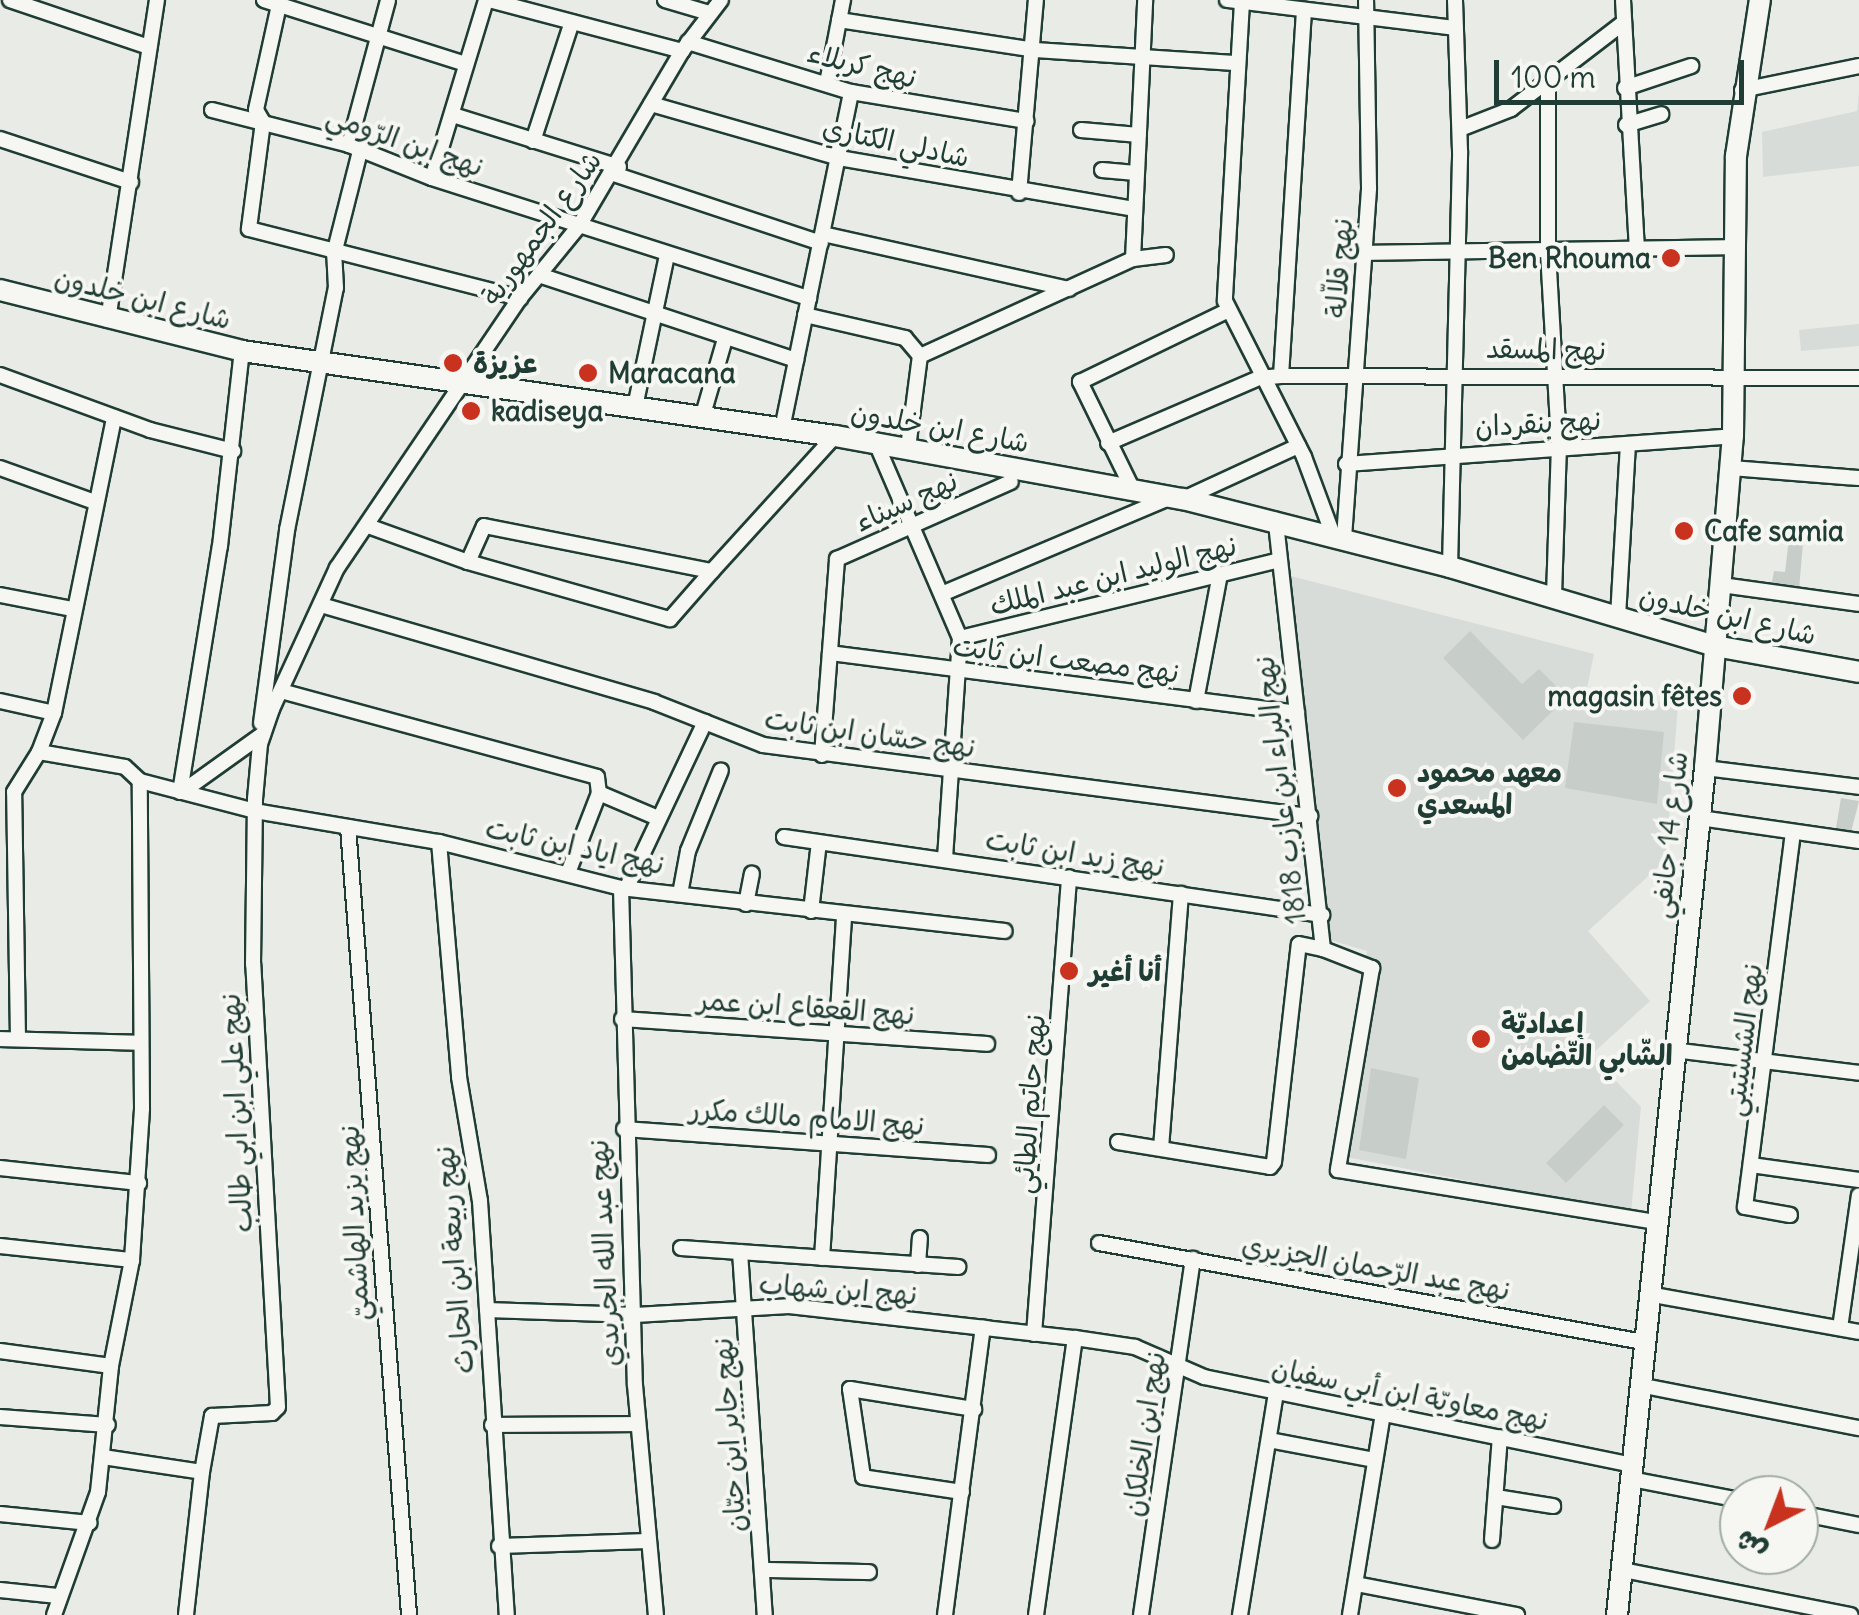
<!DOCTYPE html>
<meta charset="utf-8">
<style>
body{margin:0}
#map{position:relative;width:1859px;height:1615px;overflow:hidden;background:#e9ebe7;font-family:Delius,"Playpen Sans Arabic",sans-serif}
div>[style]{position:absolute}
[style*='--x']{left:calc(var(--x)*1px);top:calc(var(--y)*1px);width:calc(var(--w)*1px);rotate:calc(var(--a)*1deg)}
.built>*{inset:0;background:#d8dcd8}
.green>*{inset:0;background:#c7cec9}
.roads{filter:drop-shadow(2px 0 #1f3d34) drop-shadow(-2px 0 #1f3d34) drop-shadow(0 2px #1f3d34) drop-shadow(0 -2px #1f3d34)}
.street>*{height:14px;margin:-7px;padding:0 7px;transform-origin:7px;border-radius:7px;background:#f6f6f2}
.secondary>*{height:20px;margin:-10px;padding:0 10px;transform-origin:10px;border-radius:10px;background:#f6f6f2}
.dots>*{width:28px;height:28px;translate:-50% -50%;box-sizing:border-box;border:5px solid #f6f6f2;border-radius:50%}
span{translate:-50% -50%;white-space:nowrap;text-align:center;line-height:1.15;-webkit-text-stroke:8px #f6f6f2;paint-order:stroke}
.street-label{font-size:28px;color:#1f3d34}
.poi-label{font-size:28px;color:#1f3d34;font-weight:700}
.right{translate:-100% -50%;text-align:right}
.left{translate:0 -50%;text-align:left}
.north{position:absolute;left:1719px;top:1475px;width:100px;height:100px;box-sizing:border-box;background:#f6f6f2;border:2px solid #a0aca6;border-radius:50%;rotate:222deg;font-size:28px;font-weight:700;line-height:40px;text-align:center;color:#1f3d34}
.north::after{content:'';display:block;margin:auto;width:35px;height:45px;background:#c8321e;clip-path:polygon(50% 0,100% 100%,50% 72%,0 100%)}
.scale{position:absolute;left:1494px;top:60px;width:250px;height:45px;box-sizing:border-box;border:5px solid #1f3d34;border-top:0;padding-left:12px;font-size:30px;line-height:35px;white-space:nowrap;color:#1f3d34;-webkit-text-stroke:8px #f6f6f2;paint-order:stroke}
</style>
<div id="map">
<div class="built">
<div style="clip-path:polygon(1859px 91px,1859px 166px,1763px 177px,1762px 132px,1857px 111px)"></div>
<div style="clip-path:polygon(1859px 324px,1859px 346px,1801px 351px,1799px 330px)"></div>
<div style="clip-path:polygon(1287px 575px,1594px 654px,1586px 693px,1678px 704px,1666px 860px,1588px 931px,1650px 1001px,1591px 1055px,1641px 1107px,1631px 1213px,1336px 1155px,1367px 951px,1327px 939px)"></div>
</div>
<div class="green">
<div style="clip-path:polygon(1790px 530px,1804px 531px,1799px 590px,1771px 587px,1774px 571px,1785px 572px)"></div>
<div style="clip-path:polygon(1470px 631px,1522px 684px,1539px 669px,1567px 697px,1523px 740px,1443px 658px)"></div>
<div style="clip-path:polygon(1574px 722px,1664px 732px,1657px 804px,1565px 788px)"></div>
<div style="clip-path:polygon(1841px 798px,1859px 801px,1850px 836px,1835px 834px)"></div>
<div style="clip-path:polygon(1371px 1068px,1419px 1078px,1406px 1159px,1359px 1150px)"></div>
<div style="clip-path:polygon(1604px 1105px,1624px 1125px,1566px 1183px,1546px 1163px)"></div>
</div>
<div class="roads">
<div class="street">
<div style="--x:10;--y:0;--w:147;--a:18.7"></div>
<div style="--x:264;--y:0;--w:212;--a:17.6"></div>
<div style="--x:489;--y:0;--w:200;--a:14.8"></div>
<div style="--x:665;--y:0;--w:46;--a:16.5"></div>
<div style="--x:1227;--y:0;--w:230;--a:7"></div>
<div style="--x:1623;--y:0;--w:253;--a:86.8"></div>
<div style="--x:1242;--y:2;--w:299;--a:93.3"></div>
<div style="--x:1225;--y:301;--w:175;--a:63.1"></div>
<div style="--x:1304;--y:457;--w:83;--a:69.6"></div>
<div style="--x:279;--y:5;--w:107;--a:102.4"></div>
<div style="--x:256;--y:110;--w:14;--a:60"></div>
<div style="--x:263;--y:122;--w:108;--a:97.5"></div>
<div style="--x:249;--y:229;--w:280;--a:14.3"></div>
<div style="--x:839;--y:20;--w:198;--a:8.7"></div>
<div style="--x:1035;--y:50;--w:200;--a:3.7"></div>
<div style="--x:688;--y:42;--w:170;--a:17.1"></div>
<div style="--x:851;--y:92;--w:178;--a:9.4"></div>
<div style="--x:1548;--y:78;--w:174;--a:90"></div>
<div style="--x:1548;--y:252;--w:193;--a:86.7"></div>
<div style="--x:1559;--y:445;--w:152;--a:91.9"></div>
<div style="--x:827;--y:83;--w:85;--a:-79.1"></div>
<div style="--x:1625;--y:88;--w:70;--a:-18.4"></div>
<div style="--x:1742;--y:90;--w:119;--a:-11.6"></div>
<div style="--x:651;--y:104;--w:196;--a:16"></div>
<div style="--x:839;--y:158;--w:299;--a:9.8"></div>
<div style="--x:212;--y:110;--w:141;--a:14.3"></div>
<div style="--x:349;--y:145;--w:89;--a:21.7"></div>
<div style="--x:432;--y:178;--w:396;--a:17.7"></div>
<div style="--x:453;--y:115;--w:174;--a:17.4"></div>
<div style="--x:1626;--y:125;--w:37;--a:-17"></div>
<div style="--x:1460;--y:129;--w:55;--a:-21.4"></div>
<div style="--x:1511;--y:109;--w:141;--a:-37.5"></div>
<div style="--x:1081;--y:130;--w:58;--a:4.9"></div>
<div style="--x:0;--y:139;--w:138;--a:18.2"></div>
<div style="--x:533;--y:141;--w:125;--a:-71.9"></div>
<div style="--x:349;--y:145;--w:150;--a:-74.9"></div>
<div style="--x:1102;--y:170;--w:34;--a:5"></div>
<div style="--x:614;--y:174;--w:218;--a:18.4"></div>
<div style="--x:432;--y:178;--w:186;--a:-73.1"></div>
<div style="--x:1019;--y:193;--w:194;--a:-85"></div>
<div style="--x:823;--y:234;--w:252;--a:12.6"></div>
<div style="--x:1365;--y:253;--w:369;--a:-0.9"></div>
<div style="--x:1133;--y:259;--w:259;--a:-87.3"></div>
<div style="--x:539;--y:275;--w:271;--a:18.3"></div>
<div style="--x:805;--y:315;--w:103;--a:13"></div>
<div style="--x:905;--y:338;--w:23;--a:50"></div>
<div style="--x:920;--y:356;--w:234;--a:-24.5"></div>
<div style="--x:1133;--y:259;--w:33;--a:-7"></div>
<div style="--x:108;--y:320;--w:324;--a:-81.3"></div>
<div style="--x:0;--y:375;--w:160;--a:20.1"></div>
<div style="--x:150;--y:430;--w:86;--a:14.2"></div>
<div style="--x:1281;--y:376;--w:367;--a:-86.4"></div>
<div style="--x:635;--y:407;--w:155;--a:-78.1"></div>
<div style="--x:702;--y:418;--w:82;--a:-73.8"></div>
<div style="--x:782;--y:429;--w:344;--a:-78.4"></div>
<div style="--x:876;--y:443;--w:212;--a:66.7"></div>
<div style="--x:960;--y:638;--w:221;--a:93.9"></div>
<div style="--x:1108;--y:443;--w:164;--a:-23.3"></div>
<div style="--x:1259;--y:378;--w:22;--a:-5"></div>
<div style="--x:1281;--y:376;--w:578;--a:0.2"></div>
<div style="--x:908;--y:448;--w:93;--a:-82.6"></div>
<div style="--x:1346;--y:464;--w:388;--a:-4.1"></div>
<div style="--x:0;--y:468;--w:101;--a:19.7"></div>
<div style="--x:1731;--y:468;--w:128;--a:4.5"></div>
<div style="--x:1134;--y:492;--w:123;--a:-116.1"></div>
<div style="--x:1080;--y:382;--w:163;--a:-25.8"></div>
<div style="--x:1183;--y:499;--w:127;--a:-24.7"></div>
<div style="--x:368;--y:526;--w:106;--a:19.8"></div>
<div style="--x:468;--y:562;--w:39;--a:-66"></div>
<div style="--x:484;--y:526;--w:232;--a:11.2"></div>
<div style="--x:712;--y:571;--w:183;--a:-47.7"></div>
<div style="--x:1344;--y:538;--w:351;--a:-85.9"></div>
<div style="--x:1369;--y:188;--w:188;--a:-90.9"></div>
<div style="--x:468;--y:562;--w:210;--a:15.8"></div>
<div style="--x:670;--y:619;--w:64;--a:-48.8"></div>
<div style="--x:1450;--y:567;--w:416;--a:-88.6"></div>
<div style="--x:1460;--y:151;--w:151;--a:-91.9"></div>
<div style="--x:1721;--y:585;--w:139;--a:7.8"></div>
<div style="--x:944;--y:593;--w:244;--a:-22.9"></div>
<div style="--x:0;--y:595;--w:73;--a:11"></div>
<div style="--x:321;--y:605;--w:347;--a:16.2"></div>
<div style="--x:654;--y:702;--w:117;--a:21.5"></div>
<div style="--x:763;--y:745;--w:552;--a:7.4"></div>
<div style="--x:1618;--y:617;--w:173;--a:-86.7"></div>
<div style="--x:960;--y:638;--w:326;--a:-13.7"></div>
<div style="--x:830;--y:653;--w:471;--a:7.3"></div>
<div style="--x:281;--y:691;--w:327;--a:15.2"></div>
<div style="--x:597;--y:777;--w:16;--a:83"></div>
<div style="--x:599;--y:793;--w:64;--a:23"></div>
<div style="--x:0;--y:701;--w:55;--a:12.5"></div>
<div style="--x:1196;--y:701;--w:129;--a:-79.3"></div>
<div style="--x:261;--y:723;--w:195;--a:-82.3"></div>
<div style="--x:287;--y:530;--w:247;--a:-78.6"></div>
<div style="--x:336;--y:288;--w:34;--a:-93"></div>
<div style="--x:334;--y:254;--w:106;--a:-75.8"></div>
<div style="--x:39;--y:752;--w:42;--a:-69"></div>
<div style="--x:54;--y:713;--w:302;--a:-78.5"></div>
<div style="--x:822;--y:755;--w:197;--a:-85.6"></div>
<div style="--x:837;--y:559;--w:190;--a:-23.9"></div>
<div style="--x:1705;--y:768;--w:155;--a:7"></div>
<div style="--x:180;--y:792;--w:249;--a:-80.8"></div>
<div style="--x:220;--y:546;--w:196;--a:-83.6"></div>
<div style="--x:182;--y:792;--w:100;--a:-35.6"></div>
<div style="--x:1700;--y:818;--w:161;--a:8.2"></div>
<div style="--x:348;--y:827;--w:790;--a:85.57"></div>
<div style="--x:784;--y:837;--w:544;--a:8.25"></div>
<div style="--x:439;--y:842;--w:236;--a:85.1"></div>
<div style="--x:459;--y:1077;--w:126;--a:80.4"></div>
<div style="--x:480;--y:1201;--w:415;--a:86.3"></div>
<div style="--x:568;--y:873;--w:86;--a:-68.8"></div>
<div style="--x:621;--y:888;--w:497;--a:88.4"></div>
<div style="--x:635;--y:1385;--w:231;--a:84.8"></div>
<div style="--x:626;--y:889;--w:185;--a:-64.7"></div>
<div style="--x:680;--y:894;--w:44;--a:-79.5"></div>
<div style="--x:688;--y:851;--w:87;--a:-67.8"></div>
<div style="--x:746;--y:904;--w:31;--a:-79"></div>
<div style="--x:811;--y:911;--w:69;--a:-83.4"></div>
<div style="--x:1323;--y:949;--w:53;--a:21.2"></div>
<div style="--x:1372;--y:968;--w:205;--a:99.6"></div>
<div style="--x:1338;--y:1170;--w:322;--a:9.3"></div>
<div style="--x:622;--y:1019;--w:366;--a:3.9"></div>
<div style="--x:0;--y:1039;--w:140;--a:1.6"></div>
<div style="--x:18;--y:1039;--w:247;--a:-90.9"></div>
<div style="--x:14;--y:792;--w:47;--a:-58"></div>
<div style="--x:39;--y:752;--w:87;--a:9.9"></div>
<div style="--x:125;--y:767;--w:21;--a:43"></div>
<div style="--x:140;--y:781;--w:119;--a:14.6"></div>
<div style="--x:255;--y:811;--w:187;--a:9.6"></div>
<div style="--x:439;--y:842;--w:188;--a:14.2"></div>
<div style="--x:621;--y:888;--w:386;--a:6.4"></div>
<div style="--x:1673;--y:1050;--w:187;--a:7"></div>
<div style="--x:624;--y:1129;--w:365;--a:4.1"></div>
<div style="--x:1118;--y:1142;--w:154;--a:9.3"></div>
<div style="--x:1270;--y:1167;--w:6;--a:-51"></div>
<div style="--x:1274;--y:1162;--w:219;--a:-83.5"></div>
<div style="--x:1299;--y:944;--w:25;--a:12"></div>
<div style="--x:1323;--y:949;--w:432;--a:-96.3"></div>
<div style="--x:1161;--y:1148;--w:255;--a:-85.5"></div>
<div style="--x:1751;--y:1165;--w:109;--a:7.9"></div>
<div style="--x:0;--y:1168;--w:140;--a:6.2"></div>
<div style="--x:1790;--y:1215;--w:46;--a:-169.9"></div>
<div style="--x:1745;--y:1207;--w:377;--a:-82.7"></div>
<div style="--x:1099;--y:1243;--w:553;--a:10.31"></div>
<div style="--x:0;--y:1246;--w:133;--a:6.1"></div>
<div style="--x:681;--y:1248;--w:278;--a:3.9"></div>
<div style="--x:740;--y:1252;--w:364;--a:86.1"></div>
<div style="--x:822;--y:1258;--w:343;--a:-86.3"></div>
<div style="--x:918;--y:1265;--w:27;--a:-86"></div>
<div style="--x:1648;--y:1294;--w:214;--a:10.2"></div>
<div style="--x:487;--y:1310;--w:148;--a:1.9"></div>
<div style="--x:635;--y:1315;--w:154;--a:-3.3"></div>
<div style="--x:789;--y:1306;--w:288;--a:6.4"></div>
<div style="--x:1075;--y:1338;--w:61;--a:8.5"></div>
<div style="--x:1135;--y:1347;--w:75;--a:23.5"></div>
<div style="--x:1204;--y:1377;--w:437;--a:11.6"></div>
<div style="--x:1840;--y:1328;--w:134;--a:-81.9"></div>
<div style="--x:1034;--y:1334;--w:458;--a:-85.6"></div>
<div style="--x:0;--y:1351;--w:112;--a:7.7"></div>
<div style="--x:1639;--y:1385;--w:224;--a:11.1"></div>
<div style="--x:0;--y:1417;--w:108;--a:4.2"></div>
<div style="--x:492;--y:1425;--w:146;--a:-0.4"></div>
<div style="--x:1269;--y:1440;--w:108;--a:10.7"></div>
<div style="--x:103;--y:1457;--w:100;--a:8.6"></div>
<div style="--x:202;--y:1472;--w:144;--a:96.4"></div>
<div style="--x:202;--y:1472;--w:57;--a:-79.9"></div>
<div style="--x:212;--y:1416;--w:60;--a:-2.9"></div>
<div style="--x:272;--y:1413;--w:8;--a:-45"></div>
<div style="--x:278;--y:1407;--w:444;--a:-93.2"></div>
<div style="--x:253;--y:964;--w:165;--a:-89.3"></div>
<div style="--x:255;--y:799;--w:55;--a:-84.8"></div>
<div style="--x:260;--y:744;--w:37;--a:-71"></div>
<div style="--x:272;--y:709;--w:155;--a:-65.3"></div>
<div style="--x:337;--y:568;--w:326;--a:-55.9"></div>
<div style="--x:520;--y:298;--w:93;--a:-50.7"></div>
<div style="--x:579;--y:226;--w:203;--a:-59.5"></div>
<div style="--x:682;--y:51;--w:64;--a:-52.6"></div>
<div style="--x:1631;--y:1479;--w:110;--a:11"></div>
<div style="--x:962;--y:1492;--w:100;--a:-171.4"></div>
<div style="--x:863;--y:1477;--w:89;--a:-98.4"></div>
<div style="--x:850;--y:1389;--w:126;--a:9.2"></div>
<div style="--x:1496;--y:1497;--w:58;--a:9"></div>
<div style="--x:1799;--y:1513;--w:61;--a:11.3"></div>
<div style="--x:0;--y:1514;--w:90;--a:5.7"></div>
<div style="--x:1492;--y:1540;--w:103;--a:-85.6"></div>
<div style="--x:499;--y:1546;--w:149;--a:-1.9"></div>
<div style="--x:764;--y:1570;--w:105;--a:1.1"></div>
<div style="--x:1623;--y:1570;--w:232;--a:11.2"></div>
<div style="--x:1356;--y:1584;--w:164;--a:10.9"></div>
<div style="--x:0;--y:1590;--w:58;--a:5.9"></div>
<div style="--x:54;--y:1615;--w:131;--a:-70.3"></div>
<div style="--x:98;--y:1492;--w:127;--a:-84.1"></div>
<div style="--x:111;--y:1366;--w:108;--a:-78.8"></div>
<div style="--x:132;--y:1260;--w:152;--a:-86.2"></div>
<div style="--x:142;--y:1108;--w:327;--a:-90.4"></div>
<div style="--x:945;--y:1615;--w:290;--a:-82.5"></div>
<div style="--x:1036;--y:1615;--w:280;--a:-82"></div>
<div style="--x:1141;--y:1615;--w:360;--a:-81.7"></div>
<div style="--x:1240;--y:1615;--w:226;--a:-80.8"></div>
<div style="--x:1350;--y:1615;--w:205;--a:-80.7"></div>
</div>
<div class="secondary">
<div style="--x:0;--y:290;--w:250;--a:14.1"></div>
<div style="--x:242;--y:351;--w:599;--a:8.16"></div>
<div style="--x:835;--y:436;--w:354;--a:10.3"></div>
<div style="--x:1183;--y:499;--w:276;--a:14.3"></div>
<div style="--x:1450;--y:567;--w:277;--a:16.6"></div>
<div style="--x:1715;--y:646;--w:146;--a:10.2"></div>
<div style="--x:1617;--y:1615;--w:852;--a:-84.07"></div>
<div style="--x:1705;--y:768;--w:333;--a:-85.2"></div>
<div style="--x:1733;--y:436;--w:280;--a:-89.4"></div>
<div style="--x:1736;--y:156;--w:158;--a:-81.3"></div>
</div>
</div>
<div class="dots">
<div style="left:1671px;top:258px;background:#c8321e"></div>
<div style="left:453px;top:363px;background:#c8321e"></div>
<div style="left:588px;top:373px;background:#c8321e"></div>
<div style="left:471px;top:411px;background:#c8321e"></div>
<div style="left:1684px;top:531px;background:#c8321e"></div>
<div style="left:1742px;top:696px;background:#c8321e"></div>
<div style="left:1397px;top:788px;background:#c8321e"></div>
<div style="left:1069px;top:971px;background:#c8321e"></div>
<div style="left:1481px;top:1039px;background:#c8321e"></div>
</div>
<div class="street-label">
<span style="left:862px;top:65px;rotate:14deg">نهج كربلاء</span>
<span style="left:405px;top:141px;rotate:19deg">نهج ابن الرّومي</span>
<span style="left:896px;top:142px;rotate:12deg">شادلي الكتاري</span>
<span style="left:541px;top:228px;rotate:-54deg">شارع الجمهورية</span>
<span style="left:1339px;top:268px;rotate:-86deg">نهج قلاّلة</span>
<span style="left:143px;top:298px;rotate:14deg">شارع ابن خلدون</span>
<span style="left:1546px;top:349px;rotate:1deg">نهج المسقد</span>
<span style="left:1538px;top:423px;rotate:-3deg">نهج بنقردان</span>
<span style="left:940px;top:427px;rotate:10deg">شارع ابن خلدون</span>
<span style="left:906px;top:501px;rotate:-24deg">نهج سيناء</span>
<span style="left:1113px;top:575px;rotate:-14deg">نهج الوليد ابن عبد الملك</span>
<span style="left:1728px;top:615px;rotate:13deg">شارع ابن خلدون</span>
<span style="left:1066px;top:659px;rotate:7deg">نهج مصعب ابن ثابت</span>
<span style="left:870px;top:733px;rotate:8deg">نهج حسّان ابن ثابت</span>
<span style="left:1280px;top:790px;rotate:-97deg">نهج البراء ابن عازب 1818</span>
<span style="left:1669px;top:835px;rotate:-84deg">شارع 14 جانفي</span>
<span style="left:575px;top:846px;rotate:12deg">نهج اياد ابن ثابت</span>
<span style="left:1075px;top:853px;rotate:9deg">نهج زيد ابن ثابت</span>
<span style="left:806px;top:1007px;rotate:4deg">نهج القعقاع ابن عمر</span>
<span style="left:1743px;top:1040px;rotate:-83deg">نهج الشستيتي</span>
<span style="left:1029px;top:1104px;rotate:-86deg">نهج حاتم الطائي</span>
<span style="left:236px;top:1113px;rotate:-93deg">نهج علي ابن ابي طالب</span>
<span style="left:807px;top:1117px;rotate:4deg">نهج الامام مالك مكرر</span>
<span style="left:354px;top:1223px;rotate:-93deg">نهج يزيد الهاشميّ</span>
<span style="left:604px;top:1253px;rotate:-93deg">نهج عبد الله الجريدي</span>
<span style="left:454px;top:1260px;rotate:-95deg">نهج ربيعة ابن الحارث</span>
<span style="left:1376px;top:1267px;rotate:10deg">نهج عبد الرّحمان الجزيري</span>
<span style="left:838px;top:1289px;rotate:4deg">نهج ابن شهاب</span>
<span style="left:1410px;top:1394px;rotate:11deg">نهج معاويّة ابن أبي سفيان</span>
<span style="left:1144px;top:1434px;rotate:-82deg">نهج ابن الخلكان</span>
<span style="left:729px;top:1435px;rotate:-94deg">نهج جابر ابن حيّان</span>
</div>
<div class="poi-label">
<span class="right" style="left:1651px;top:258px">Ben Rhouma</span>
<span class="left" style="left:473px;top:363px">عزيزة</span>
<span class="left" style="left:608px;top:373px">Maracana</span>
<span class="left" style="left:491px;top:411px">kadiseya</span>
<span class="left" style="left:1704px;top:531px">Cafe samia</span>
<span class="right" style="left:1722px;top:696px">magasin fêtes</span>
<span class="left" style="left:1417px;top:788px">معهد محمود<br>المسعدي</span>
<span class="left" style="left:1089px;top:971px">أنا أغير</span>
<span class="left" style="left:1501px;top:1039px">إعداديّة<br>الشّابي التّضامن</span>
</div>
<div class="north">ش</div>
<div class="scale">100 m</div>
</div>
